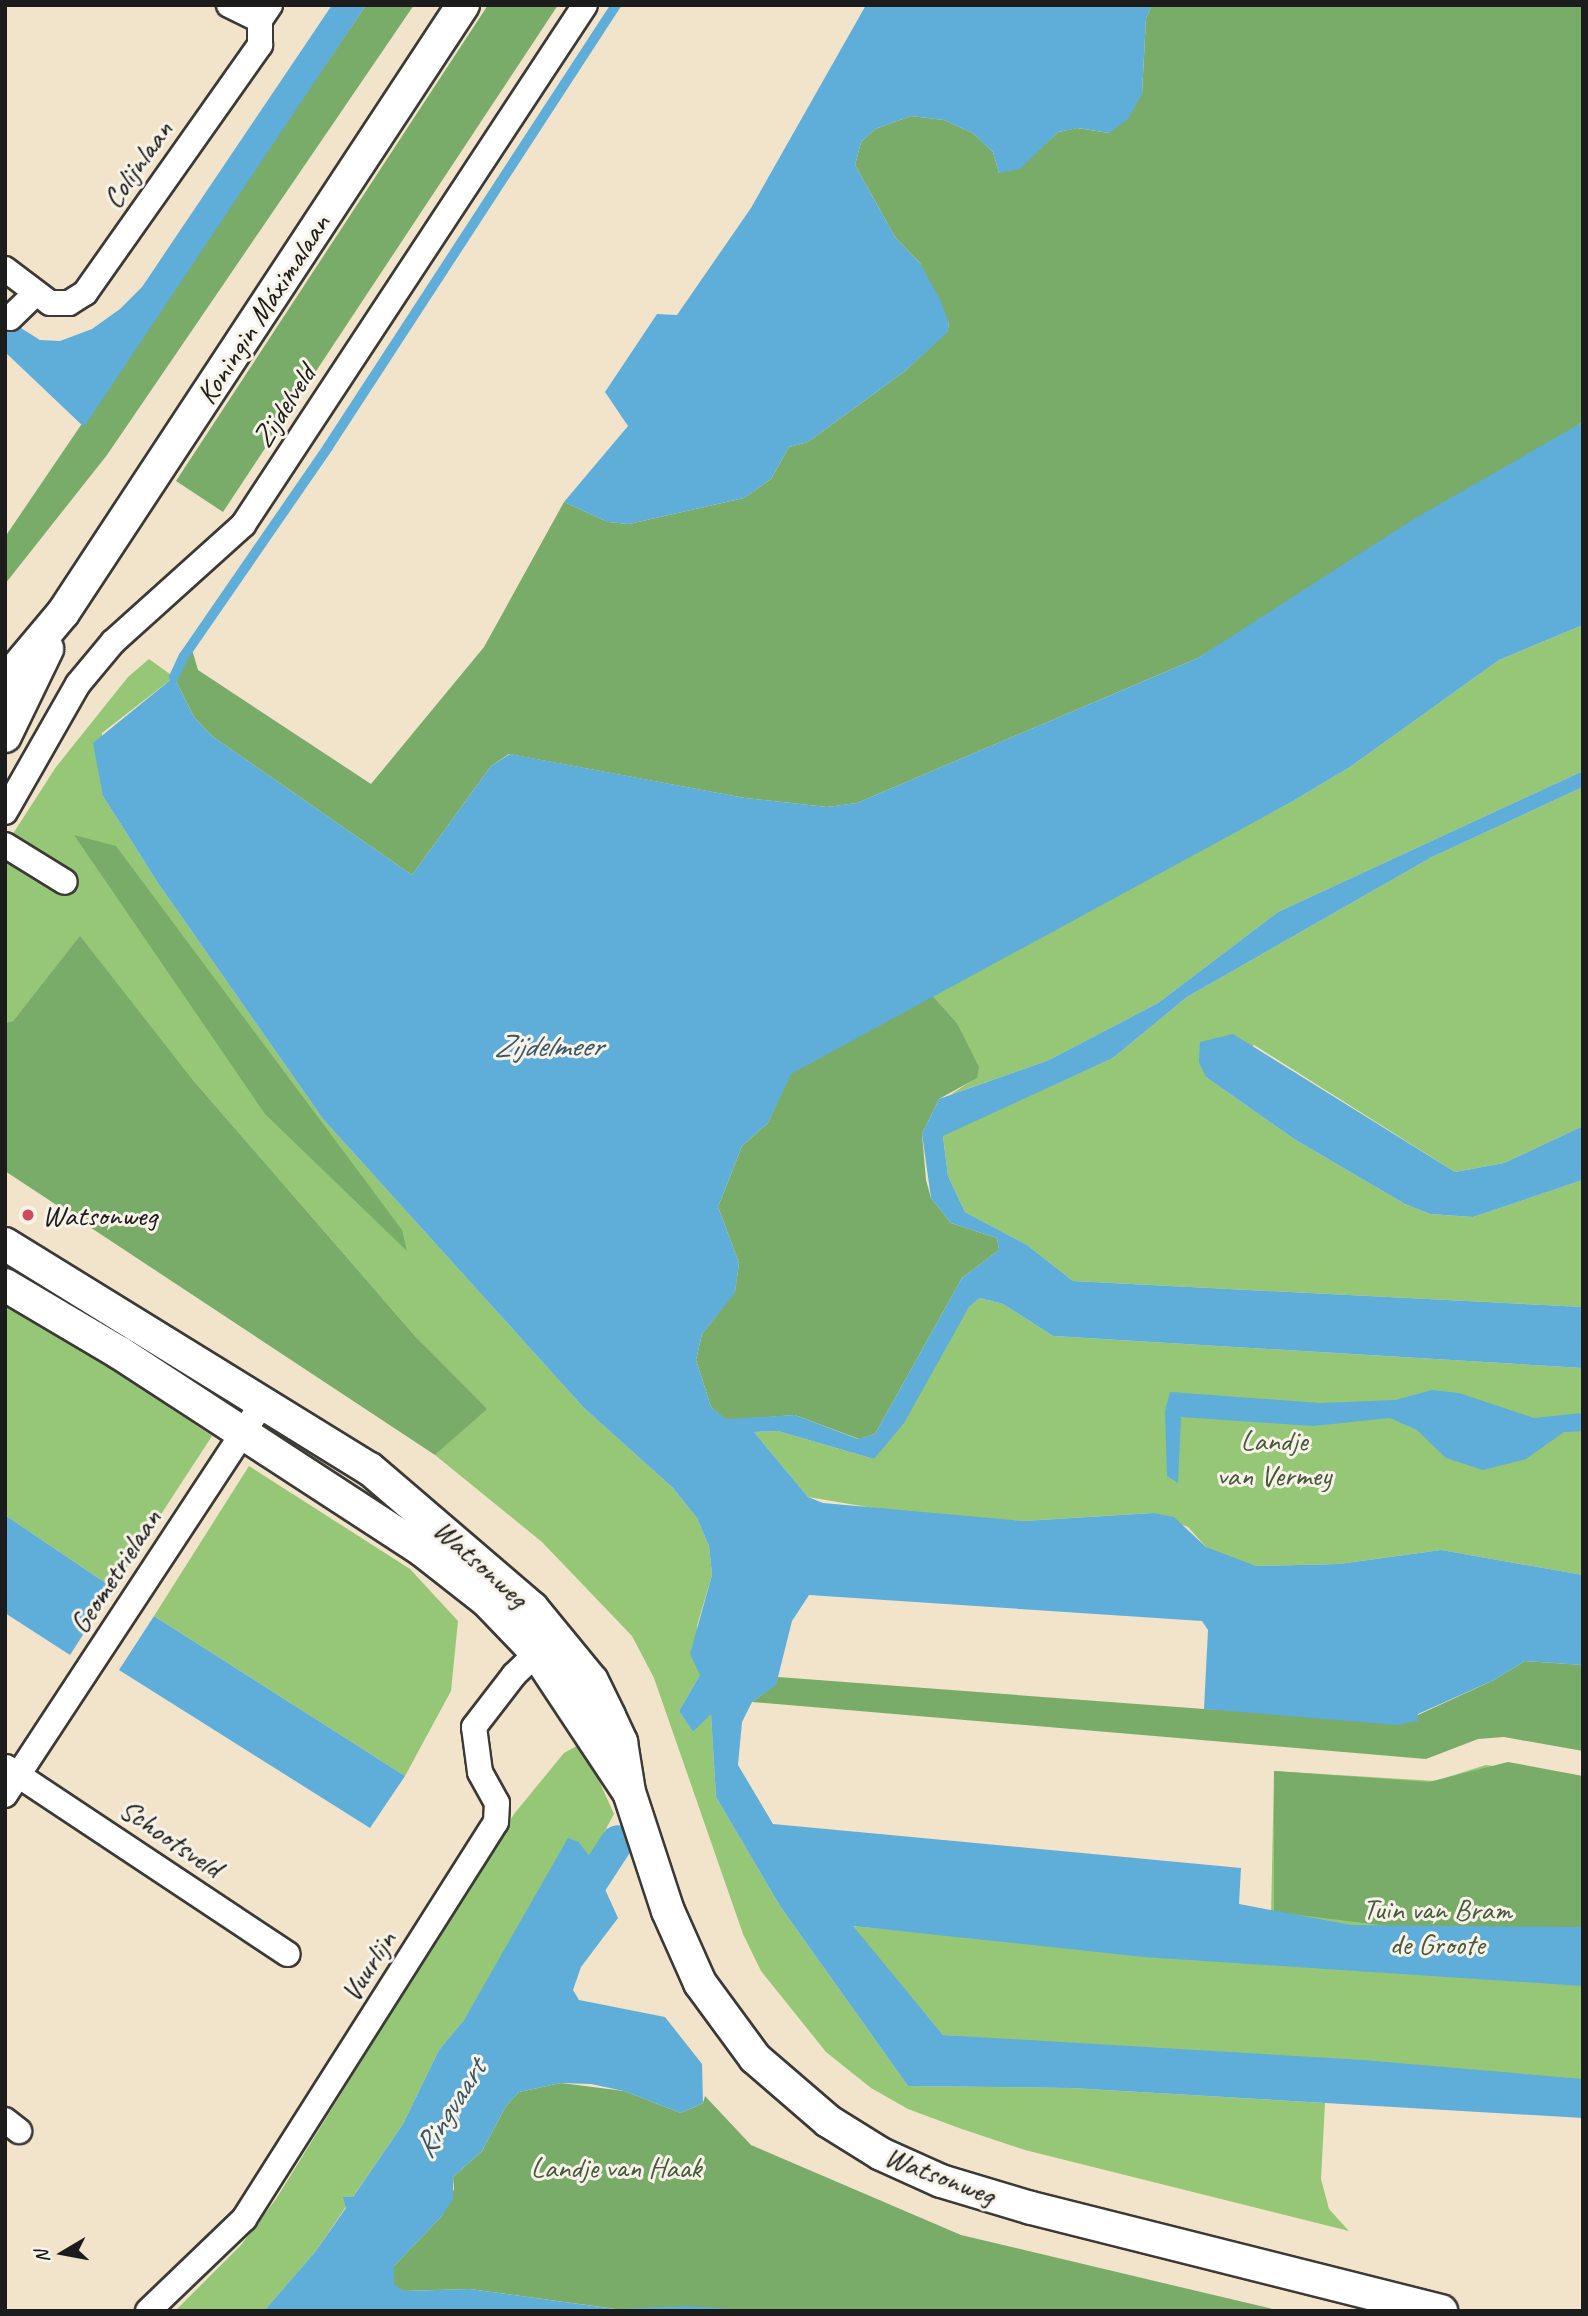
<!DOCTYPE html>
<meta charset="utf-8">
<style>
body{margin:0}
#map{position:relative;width:1588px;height:2316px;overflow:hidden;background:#f1e4ca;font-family:Caveat,sans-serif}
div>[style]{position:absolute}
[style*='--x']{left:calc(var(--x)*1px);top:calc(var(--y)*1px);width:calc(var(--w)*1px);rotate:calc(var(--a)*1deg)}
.green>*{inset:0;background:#95c777}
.forest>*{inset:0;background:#78ac68}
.water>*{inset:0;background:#5fadd9}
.stream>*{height:10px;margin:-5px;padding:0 5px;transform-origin:5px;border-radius:5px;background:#5fadd9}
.canal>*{height:33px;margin:-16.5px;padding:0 16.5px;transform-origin:16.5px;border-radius:16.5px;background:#5fadd9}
.roads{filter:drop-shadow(2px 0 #3c3a36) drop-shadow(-2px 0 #3c3a36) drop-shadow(0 2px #3c3a36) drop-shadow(0 -2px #3c3a36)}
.minor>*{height:24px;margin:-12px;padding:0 12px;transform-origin:12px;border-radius:12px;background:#fff}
.tertiary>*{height:32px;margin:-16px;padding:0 16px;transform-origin:16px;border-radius:16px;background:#fff}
.dots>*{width:19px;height:19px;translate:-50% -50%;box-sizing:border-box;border:4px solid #f7f3e8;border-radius:50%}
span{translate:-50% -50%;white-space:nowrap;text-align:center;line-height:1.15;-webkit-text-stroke:6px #f7f3e8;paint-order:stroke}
.street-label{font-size:30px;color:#1c1c1c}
.poi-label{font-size:30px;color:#1c1c1c}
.left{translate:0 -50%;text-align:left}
.park-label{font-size:30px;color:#46583c}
.water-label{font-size:32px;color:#375668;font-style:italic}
.frame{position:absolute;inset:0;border:7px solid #1c1c1c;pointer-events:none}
.north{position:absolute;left:28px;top:2218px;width:70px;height:70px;-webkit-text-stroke:5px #f7f3e8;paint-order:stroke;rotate:260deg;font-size:19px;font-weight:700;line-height:28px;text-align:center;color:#1c1c1c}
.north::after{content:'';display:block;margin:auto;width:24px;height:32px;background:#1c1c1c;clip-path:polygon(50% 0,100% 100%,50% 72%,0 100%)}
</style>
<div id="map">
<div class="green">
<div style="clip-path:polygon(1583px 625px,1583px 771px,1278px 912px,1158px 1003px,1049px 1060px,950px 1095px,976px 1078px,957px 1023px,931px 994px,1293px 801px,1350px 767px,1499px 660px)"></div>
<div style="clip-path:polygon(149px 659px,174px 677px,102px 733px,103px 796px,158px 883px,323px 1119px,584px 1408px,673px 1488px,697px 1518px,709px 1546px,712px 1575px,697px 1626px,700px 1675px,679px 1711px,693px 1732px,711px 1713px,716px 1797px,780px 1906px,908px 2086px,1071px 2088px,1325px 2103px,1321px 2179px,1329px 2209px,1349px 2231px,1025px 2150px,959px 2128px,908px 2109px,871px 2088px,826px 2052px,761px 1971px,743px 1934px,654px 1678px,632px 1636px,542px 1542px,435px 1455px,486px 1409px,415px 1336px,193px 1080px,80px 937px,13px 1021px,5px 1023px,5px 846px,56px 767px,128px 677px)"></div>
<div style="clip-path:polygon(1583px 787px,1583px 1126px,1504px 1163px,1455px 1172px,1254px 1045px,1206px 1077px,1294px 1139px,1405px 1204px,1430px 1214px,1473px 1217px,1583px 1180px,1583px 1307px,1073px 1281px,1027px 1245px,965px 1212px,948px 1176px,943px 1135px,1113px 1058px,1187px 997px,1432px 857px)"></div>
<div style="clip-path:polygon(5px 1296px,212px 1436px,113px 1588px,5px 1515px)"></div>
<div style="clip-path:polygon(980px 1298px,1003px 1304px,1053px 1336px,1583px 1368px,1583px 1575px,1441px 1550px,1339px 1564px,1256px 1566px,1228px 1558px,1206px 1547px,1188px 1527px,1153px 1513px,1024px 1521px,909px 1514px,808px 1497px,754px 1432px,778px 1431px,874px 1459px,969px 1307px)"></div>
<div style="clip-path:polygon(249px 1466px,410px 1569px,458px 1621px,451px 1691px,405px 1776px,154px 1616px)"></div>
<div style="clip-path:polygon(582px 1743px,614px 1814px,590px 1858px,579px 1842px,550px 1874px,464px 2020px,439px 2050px,403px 2124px,315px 2252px,264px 2311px,175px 2311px,241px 2245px,276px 2199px,514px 1814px,564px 1753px)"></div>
<div style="clip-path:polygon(1486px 1765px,1583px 1778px,1583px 2082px,943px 2035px,852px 1926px,1270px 1965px,1274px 1771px,1435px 1781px)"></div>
</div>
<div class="forest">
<div style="clip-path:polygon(366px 5px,414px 5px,107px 455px,5px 584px,5px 537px)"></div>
<div style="clip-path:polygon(488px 5px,558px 5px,223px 512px,176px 481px)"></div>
<div style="clip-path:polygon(1152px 5px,1583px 5px,1583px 422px,1198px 658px,857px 803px,827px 807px,745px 798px,509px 754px,491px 766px,412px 875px,212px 736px,194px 717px,174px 677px,191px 646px,198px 670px,371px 784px,484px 647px,564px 502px,608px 522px,629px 524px,744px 498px,771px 479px,789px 447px,808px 442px,905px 371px,947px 332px,949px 324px,920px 263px,895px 237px,855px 165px,861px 142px,875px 129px,911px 116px,944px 120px,973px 133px,993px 152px,999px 173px,1039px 150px,1058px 132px,1077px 128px,1109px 133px,1142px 94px,1146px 18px)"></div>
<div style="clip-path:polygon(74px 835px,116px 846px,402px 1230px,407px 1251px,265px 1114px)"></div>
<div style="clip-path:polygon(80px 936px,193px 1080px,415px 1336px,487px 1409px,435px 1455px,5px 1171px,5px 1023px,13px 1021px)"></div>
<div style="clip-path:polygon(931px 994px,957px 1023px,979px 1067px,977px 1078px,939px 1099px,922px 1134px,926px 1180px,931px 1198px,951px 1223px,997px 1238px,999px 1250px,962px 1278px,875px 1434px,859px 1439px,795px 1415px,726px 1420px,711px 1407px,696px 1360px,702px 1334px,735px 1292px,739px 1263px,718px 1207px,742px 1146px,768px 1123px,790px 1074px)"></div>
<div style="clip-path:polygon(1525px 1661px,1583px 1665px,1583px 1751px,1504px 1737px,1478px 1739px,1426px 1759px,752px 1702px,775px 1685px,778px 1677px,1204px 1709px,1418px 1715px,1494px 1680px)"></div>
<div style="clip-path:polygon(1508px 1762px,1583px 1776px,1583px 1927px,1397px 1927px,1274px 1912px,1274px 1771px,1429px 1782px)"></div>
<div style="clip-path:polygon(561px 2083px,624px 2091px,681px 2113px,703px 2103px,705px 2096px,751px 2145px,961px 2235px,1281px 2311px,616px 2309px,470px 2289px,403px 2291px,394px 2285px,394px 2266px,442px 2216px,454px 2189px,453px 2177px,482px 2151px,506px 2106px,519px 2092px)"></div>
</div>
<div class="water">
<div style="clip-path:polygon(332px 5px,366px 5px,84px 427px,5px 352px,5px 318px,40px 340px,60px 341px,92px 329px,120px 309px,142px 287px)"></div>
<div style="clip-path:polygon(866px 5px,1152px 5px,1146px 18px,1142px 94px,1128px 119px,1109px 133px,1078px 128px,1058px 132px,1020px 169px,999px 173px,993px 152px,973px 133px,944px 120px,911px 116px,875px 129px,861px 142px,855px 165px,895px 237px,920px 263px,941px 301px,949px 324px,947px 333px,905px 371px,808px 442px,789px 447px,771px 479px,744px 498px,629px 524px,608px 522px,564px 502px,628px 426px,605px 392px,657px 314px,677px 315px,751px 208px)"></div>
<div style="clip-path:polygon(1583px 422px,1583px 625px,1499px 660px,1350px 767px,1293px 801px,791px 1074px,768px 1123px,742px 1146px,718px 1207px,739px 1263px,735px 1293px,702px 1334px,696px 1360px,711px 1407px,726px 1419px,795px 1415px,858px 1439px,875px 1434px,962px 1278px,999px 1250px,997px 1238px,951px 1223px,931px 1198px,922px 1134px,939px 1099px,1049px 1060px,1158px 1003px,1278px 912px,1583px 771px,1583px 787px,1432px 857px,1187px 997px,1113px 1058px,943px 1136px,948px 1176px,965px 1212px,1027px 1245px,1073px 1281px,1583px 1307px,1583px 1368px,1053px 1336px,1003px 1304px,980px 1298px,969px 1307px,904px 1423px,874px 1459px,778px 1431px,754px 1432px,808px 1497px,823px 1503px,1024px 1521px,1153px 1513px,1174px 1517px,1206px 1547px,1256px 1566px,1339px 1564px,1441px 1550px,1583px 1575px,1583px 1665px,1525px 1661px,1494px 1680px,1418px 1714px,1418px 1721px,1398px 1725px,1204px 1709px,1208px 1630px,1202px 1621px,809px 1595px,792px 1621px,776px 1685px,752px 1702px,742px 1722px,738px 1765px,773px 1824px,1241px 1868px,1239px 1904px,1351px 1925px,1583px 1927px,1583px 1986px,1144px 1957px,853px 1926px,943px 2035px,1363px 2060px,1583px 2079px,1583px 2118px,1071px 2088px,908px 2086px,780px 1906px,716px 1797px,711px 1714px,693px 1732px,679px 1711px,700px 1675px,690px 1654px,712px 1575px,709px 1546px,697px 1518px,673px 1488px,584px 1408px,323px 1119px,158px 883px,103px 796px,93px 743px,174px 677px,194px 717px,212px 736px,412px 875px,491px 766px,510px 754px,745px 798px,827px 807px,857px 803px,1198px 658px,1412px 520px)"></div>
<div style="clip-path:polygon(1233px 1034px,1455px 1172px,1504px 1163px,1583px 1126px,1583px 1180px,1473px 1217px,1430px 1214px,1405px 1204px,1294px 1139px,1206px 1077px,1199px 1062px,1200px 1042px)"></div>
<div style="clip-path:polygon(1432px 1390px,1459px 1393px,1534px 1418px,1583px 1413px,1583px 1431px,1564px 1432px,1526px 1459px,1483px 1470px,1446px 1458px,1417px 1430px,1390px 1418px,1313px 1426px,1181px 1417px,1178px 1483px,1167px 1476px,1165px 1411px,1170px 1392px,1320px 1403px,1395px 1400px)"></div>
<div style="clip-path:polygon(5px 1515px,113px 1588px,70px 1655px,5px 1613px)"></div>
<div style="clip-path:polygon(154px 1616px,405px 1776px,370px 1828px,119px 1670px)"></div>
<div style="clip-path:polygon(607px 1828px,616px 1848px,599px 1876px,618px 1918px,581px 1967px,573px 1990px,579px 2000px,665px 2017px,702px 2064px,703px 2103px,681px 2113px,624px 2091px,591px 2084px,561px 2083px,519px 2092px,506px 2106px,482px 2151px,453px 2177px,453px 2199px,442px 2216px,394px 2266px,394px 2284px,403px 2291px,470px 2289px,615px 2309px,687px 2306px,758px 2311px,264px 2311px,315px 2252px,346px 2208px,343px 2197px,353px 2197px,403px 2124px,439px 2050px,464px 2020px,568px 1838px,579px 1842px,590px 1857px)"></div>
</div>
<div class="stream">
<div style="--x:174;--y:677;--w:23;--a:-65"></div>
<div style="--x:184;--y:656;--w:254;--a:-55.4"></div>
<div style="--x:328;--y:447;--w:528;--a:-56.91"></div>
</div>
<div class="canal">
<div style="--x:589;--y:1884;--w:51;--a:-56.9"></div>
</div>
<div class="roads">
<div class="minor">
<div style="--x:229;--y:5;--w:34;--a:26"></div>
<div style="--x:5;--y:269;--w:56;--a:37.1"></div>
<div style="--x:50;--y:303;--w:19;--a:0"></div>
<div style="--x:69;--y:303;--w:19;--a:-32"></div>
<div style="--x:85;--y:293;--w:304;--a:-54.8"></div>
<div style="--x:260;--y:45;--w:25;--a:-90"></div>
<div style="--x:260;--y:20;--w:18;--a:-56"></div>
<div style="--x:10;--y:318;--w:33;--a:-44"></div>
<div style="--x:5;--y:812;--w:147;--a:-60.3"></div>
<div style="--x:78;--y:684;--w:55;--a:-50.2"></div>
<div style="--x:113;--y:642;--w:175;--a:-42"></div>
<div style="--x:243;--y:525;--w:622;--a:-56.67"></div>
<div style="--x:5;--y:845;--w:70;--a:31.7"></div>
<div style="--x:6;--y:1767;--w:338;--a:33.6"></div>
<div style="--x:5;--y:1795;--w:470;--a:-56.7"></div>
<div style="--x:5;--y:2120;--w:18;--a:38"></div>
<div style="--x:148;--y:2311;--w:133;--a:-43.8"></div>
<div style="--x:244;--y:2219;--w:470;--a:-57.6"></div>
<div style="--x:496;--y:1822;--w:19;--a:-87"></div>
<div style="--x:497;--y:1803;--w:35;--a:-119"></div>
<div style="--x:480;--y:1772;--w:45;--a:-97.6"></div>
<div style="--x:474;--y:1727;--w:66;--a:-52.4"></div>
<div style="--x:514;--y:1675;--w:49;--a:-44.2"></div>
</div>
<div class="tertiary">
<div style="--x:5;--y:682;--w:90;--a:-50"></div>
<div style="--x:63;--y:613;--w:728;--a:-56.66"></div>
<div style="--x:5;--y:736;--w:97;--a:-64.2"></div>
<div style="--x:5;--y:1244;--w:429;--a:31.7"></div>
<div style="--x:370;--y:1469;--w:213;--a:40.6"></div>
<div style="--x:532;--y:1608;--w:94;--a:50.6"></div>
<div style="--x:592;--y:1681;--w:39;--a:64"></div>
<div style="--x:609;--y:1716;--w:29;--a:65"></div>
<div style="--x:621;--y:1742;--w:51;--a:80.9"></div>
<div style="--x:629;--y:1792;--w:125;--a:71.9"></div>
<div style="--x:668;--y:1911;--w:79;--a:66"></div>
<div style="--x:700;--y:1983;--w:93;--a:53.7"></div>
<div style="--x:755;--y:2058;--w:96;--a:40.8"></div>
<div style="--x:828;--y:2121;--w:62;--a:31.9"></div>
<div style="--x:881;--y:2154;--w:66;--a:24.2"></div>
<div style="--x:941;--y:2181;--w:94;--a:16.7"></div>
<div style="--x:1031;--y:2208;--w:423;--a:14.1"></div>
<div style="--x:5;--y:1285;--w:134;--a:30.6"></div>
<div style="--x:120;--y:1353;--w:361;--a:33.1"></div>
<div style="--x:422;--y:1550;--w:83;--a:38.1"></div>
<div style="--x:487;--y:1601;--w:71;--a:46.1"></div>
<div style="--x:536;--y:1652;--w:163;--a:56.5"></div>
</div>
</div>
<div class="dots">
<div style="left:28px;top:1215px;background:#d1495b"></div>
</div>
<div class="street-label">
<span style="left:137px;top:164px;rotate:-55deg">Colijnlaan</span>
<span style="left:263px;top:309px;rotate:-57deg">Koningin Máximalaan</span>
<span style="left:284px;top:406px;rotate:-57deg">Zijdelveld</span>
<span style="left:481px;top:1563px;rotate:42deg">Watsonweg</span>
<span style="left:115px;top:1571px;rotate:-57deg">Geometrielaan</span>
<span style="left:171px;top:1838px;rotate:34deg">Schootsveld</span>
<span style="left:368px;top:1966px;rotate:-58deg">Vuurlijn</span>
<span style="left:940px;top:2175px;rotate:21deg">Watsonweg</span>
</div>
<div class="poi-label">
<span class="left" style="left:42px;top:1215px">Watsonweg</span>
</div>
<div class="park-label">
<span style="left:1274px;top:1457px">Landje<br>van Vermey</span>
<span style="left:1437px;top:1926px">Tuin van Bram<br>de Groote</span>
<span style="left:616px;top:2167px">Landje van Haak</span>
</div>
<div class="water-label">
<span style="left:548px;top:1046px">Zijdelmeer</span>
<span style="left:450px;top:2109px;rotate:-58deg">Ringvaart</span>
</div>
<div class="frame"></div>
<div class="north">N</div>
</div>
